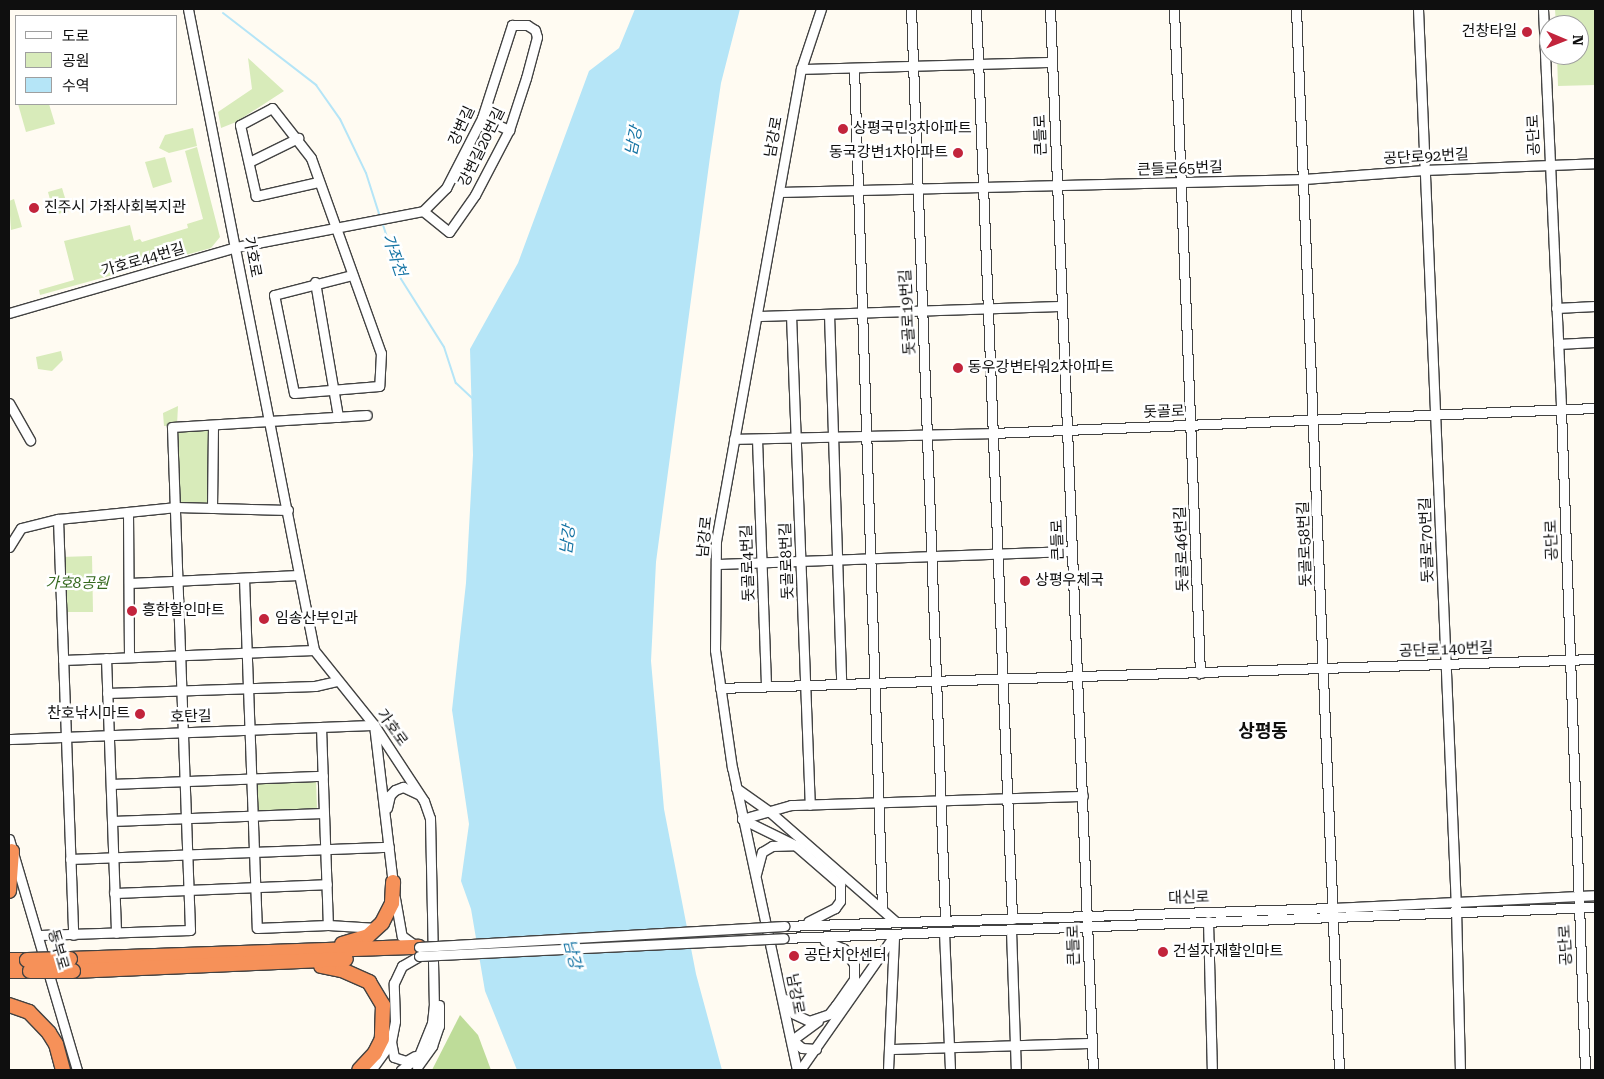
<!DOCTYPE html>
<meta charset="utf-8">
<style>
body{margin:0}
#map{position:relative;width:1604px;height:1079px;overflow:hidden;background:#fffbf2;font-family:"Roboto Serif","Noto Sans KR",serif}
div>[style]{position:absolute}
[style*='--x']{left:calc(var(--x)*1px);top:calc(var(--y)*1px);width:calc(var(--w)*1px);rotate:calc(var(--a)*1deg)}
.green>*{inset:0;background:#d8ebba}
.forest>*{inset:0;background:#bedc99}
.water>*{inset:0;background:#b5e5f7}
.stream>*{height:2px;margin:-1px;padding:0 1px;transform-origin:1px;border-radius:1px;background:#b5e5f7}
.roads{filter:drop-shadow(1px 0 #424242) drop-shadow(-1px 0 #424242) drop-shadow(0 1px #424242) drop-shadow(0 -1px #424242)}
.minor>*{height:9px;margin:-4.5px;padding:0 4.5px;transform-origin:4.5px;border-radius:4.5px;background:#fff}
.highway>*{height:14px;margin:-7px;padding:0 7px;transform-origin:7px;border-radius:7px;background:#f69159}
.bridges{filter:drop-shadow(1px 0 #424242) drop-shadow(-1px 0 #424242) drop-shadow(0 1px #424242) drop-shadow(0 -1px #424242)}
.minor-bridge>*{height:9px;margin:-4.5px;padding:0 4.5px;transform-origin:4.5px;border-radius:4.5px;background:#fff}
.highway-bridge>*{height:14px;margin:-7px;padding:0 7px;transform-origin:7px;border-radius:7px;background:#f69159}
.dots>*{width:14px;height:14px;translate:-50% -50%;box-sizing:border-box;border:2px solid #fff;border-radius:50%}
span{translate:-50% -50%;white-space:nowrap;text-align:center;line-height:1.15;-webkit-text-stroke:5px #fff;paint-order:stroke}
.poi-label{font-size:15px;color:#0f0f0f}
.right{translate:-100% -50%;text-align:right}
.left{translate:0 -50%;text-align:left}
.street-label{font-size:15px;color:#0f0f0f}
.park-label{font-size:15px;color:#35691e;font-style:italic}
.water-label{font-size:16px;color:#1574a4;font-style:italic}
.quarter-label{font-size:18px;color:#0f0f0f;font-weight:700}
.frame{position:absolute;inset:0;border:10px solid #0f0f0f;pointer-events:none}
.legend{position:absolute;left:15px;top:15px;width:162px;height:90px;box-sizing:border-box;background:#fff;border:1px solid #9f9f9f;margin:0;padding:6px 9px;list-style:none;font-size:15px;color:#0f0f0f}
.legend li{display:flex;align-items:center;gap:10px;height:25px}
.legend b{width:25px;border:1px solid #9f9f9f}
.north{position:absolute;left:1539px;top:15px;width:50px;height:50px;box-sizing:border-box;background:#fff;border:1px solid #9f9f9f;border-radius:50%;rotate:91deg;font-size:14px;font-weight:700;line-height:20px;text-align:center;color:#0f0f0f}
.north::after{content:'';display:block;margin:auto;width:18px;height:22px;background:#c2243c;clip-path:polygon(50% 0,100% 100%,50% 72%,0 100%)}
</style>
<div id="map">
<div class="green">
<div style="clip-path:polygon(1555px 9px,1595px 9px,1595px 85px,1558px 86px,1557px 55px,1579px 55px,1579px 25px,1556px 25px)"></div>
<div style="clip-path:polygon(248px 58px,284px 91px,236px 122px,221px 128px,218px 112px,252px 89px)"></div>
<div style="clip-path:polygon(18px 104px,49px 104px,55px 124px,26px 132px)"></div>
<div style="clip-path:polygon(193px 128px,197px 146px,169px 153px,159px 148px,165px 135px)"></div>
<div style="clip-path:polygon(197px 147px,220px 237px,211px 248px,40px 295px,39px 290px,74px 280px,64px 241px,130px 225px,134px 241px,140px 239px,142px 242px,188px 228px,187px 224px,203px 219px,185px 151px)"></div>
<div style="clip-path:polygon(165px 157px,172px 182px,153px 188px,145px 162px)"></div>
<div style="clip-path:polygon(62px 188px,69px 211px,54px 215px,48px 192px)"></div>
<div style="clip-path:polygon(14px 199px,22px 227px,11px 230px,9px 201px)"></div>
<div style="clip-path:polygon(61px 351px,63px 360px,52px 371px,38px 369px,36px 357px)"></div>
<div style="clip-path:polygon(178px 406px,177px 425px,164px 426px,163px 413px)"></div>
<div style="clip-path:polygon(212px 427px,212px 506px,177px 506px,173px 429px)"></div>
<div style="clip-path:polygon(92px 556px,93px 612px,63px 612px,61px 557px)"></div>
<div style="clip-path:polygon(316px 780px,317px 809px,255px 812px,254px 782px)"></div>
</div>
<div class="forest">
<div style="clip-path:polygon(460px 1015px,478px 1035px,491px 1070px,432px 1070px)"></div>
</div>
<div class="water">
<div style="clip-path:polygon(635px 9px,740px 9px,721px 83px,710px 157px,656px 562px,651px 661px,664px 809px,696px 974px,722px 1070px,517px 1070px,485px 991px,471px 909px,461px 881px,469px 824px,452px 710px,466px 583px,473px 455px,470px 349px,518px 263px,589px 71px,619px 48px)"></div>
</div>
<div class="stream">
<div style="--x:223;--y:13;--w:118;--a:37.7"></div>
<div style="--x:316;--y:85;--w:42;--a:54.8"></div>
<div style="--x:340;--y:119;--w:60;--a:64.3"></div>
<div style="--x:366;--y:173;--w:46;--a:72.3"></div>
<div style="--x:382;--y:222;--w:60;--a:71.6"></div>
<div style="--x:401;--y:279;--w:80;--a:57.7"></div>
<div style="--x:444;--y:347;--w:38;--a:72"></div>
<div style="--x:456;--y:383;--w:23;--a:43"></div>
</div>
<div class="roads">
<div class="minor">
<div style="--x:188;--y:9;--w:653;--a:78.88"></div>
<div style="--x:314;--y:650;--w:96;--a:51.3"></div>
<div style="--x:374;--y:725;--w:91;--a:56.7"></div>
<div style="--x:424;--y:801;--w:18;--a:71"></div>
<div style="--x:430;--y:818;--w:186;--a:88.8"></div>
<div style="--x:434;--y:1004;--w:19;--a:96"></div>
<div style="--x:432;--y:1023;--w:35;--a:112"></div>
<div style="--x:419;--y:1056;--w:23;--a:142"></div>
<div style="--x:911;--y:9;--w:913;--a:87.86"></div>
<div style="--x:976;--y:9;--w:911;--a:87.73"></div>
<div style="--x:1050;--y:9;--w:1062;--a:87.68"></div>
<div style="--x:1174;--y:9;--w:665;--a:87.76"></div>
<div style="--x:1296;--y:9;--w:1062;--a:87.68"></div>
<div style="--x:1418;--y:9;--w:900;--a:87.58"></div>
<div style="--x:1456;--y:908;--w:162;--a:88.6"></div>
<div style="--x:1543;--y:9;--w:400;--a:87.4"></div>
<div style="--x:1561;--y:409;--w:661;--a:87.92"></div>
<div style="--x:854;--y:68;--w:841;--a:88.09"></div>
<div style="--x:801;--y:69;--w:251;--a:-1.6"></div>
<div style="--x:482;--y:118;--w:30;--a:24"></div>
<div style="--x:249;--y:162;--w:55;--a:-26.1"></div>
<div style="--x:318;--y:182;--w:64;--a:167.3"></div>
<div style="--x:256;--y:196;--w:73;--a:-102.7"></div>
<div style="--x:240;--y:125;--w:36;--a:-28"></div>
<div style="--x:272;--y:108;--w:63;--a:52"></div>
<div style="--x:311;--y:158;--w:207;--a:70.3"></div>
<div style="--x:381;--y:353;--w:33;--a:93"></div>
<div style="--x:379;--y:386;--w:85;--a:175.3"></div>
<div style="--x:294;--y:393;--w:100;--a:-101.5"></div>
<div style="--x:274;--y:295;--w:81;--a:-14.4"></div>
<div style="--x:779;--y:192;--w:525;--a:-1.42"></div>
<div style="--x:1304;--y:179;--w:120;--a:-4.3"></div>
<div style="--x:1424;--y:170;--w:171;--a:-2.3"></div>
<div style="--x:315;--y:282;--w:137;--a:80.3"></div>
<div style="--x:1556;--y:308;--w:39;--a:-3"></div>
<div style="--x:9;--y:313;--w:236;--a:-16.2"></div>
<div style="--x:236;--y:247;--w:190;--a:-10.9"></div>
<div style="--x:423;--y:211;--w:33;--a:-45"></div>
<div style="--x:446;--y:188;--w:79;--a:-62.8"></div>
<div style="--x:482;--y:118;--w:98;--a:-72.1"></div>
<div style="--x:512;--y:25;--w:15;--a:0"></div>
<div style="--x:527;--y:25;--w:9;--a:32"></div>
<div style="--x:535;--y:30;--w:7;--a:74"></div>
<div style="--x:537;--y:37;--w:42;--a:105"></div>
<div style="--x:526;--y:78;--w:55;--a:108.1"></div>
<div style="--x:509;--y:130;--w:73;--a:117.6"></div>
<div style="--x:475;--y:195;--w:45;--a:125.1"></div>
<div style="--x:449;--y:232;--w:33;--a:-141"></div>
<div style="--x:829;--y:314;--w:369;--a:88.1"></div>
<div style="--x:791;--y:315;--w:490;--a:87.8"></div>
<div style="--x:757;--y:316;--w:305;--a:-1.9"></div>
<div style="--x:1558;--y:344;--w:37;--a:-3"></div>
<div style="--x:9;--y:403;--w:43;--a:60.4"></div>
<div style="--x:734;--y:439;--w:259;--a:-1.3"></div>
<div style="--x:993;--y:433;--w:603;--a:-2.38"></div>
<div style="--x:757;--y:439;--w:247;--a:87.9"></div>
<div style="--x:212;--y:508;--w:83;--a:-89.3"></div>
<div style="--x:128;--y:512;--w:145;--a:89.6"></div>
<div style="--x:58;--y:519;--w:416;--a:87.9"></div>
<div style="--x:9;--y:547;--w:22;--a:-58"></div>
<div style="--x:21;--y:528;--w:38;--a:-14"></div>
<div style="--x:58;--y:519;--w:119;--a:-5.8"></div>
<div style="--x:176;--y:507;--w:112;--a:1.5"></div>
<div style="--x:716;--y:564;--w:356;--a:-2.1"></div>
<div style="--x:244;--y:578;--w:350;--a:87.9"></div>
<div style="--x:257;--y:928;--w:71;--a:-2.4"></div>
<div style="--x:328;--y:925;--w:49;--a:3.5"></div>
<div style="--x:129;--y:583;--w:170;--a:-2.7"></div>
<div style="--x:106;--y:658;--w:275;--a:87.9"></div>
<div style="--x:63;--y:660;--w:251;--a:-2.3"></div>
<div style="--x:720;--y:688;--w:875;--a:-1.9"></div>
<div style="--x:107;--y:693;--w:208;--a:-1.9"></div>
<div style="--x:315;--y:686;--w:23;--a:-13"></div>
<div style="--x:321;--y:727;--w:198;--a:88"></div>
<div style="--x:9;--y:739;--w:365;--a:-2.2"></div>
<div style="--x:374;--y:725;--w:161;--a:83.2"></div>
<div style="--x:111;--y:784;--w:212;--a:-2.2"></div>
<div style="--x:736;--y:788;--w:42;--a:35.2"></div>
<div style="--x:770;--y:812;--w:167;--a:41.1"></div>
<div style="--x:387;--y:808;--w:13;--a:-77"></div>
<div style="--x:390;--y:795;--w:7;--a:-45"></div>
<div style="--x:395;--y:790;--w:9;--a:-21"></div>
<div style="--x:403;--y:787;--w:17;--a:25"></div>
<div style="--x:742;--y:819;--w:51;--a:-15.9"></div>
<div style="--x:791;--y:805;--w:292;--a:-1.8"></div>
<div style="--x:742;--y:819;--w:59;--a:26.1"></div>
<div style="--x:795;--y:845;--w:60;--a:40.9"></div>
<div style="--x:840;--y:884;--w:17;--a:90"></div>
<div style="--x:840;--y:901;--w:9;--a:126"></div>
<div style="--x:835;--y:908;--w:30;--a:153"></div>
<div style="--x:112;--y:821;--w:211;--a:-2.2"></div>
<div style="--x:9;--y:839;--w:241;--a:73.6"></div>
<div style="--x:70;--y:859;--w:319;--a:-2.2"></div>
<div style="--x:756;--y:874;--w:23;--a:-75"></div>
<div style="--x:762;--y:852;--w:12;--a:-31"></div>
<div style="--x:772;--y:846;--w:23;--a:-2"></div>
<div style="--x:114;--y:893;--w:213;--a:-2.4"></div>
<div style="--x:395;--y:898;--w:39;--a:80"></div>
<div style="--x:402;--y:936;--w:17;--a:36"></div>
<div style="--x:1208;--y:921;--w:149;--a:88.5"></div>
<div style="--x:784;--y:926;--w:548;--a:-1.88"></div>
<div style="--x:1332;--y:908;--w:263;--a:-2.8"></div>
<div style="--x:1011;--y:930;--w:140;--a:88"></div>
<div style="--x:944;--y:932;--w:138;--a:87.5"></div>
<div style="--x:40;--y:935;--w:150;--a:-1.9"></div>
<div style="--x:190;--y:930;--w:503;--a:-92.05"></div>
<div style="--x:172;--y:427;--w:195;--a:-3.5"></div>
<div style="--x:784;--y:938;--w:812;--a:-2.19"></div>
<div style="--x:785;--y:999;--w:17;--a:59"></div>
<div style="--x:794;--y:1014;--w:17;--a:25"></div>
<div style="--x:809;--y:1021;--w:21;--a:-19"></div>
<div style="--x:829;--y:1014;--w:11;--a:-52"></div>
<div style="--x:836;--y:1005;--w:32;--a:-55"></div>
<div style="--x:854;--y:979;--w:15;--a:-90"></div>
<div style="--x:854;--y:964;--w:18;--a:-124"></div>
<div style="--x:844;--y:949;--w:21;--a:-157"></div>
<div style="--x:816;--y:1049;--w:14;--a:-176"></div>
<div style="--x:802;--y:1048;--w:13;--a:-141"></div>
<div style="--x:792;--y:1040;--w:32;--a:-36"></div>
<div style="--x:889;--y:1049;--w:203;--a:-1.7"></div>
<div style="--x:415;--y:1056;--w:10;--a:151"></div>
<div style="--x:406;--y:1061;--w:13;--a:-162"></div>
<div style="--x:394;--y:1057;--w:15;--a:-101"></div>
<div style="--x:391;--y:1042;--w:21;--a:-79"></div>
<div style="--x:395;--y:1021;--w:38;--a:-92"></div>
<div style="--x:394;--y:983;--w:19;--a:-65"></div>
<div style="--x:402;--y:966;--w:20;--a:-30"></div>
<div style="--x:417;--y:1067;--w:26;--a:-54"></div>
<div style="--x:432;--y:1046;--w:21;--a:-71"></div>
<div style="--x:439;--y:1026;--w:21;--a:-90"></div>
<div style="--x:371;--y:1070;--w:34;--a:-54"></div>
<div style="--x:797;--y:1070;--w:309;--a:-102.1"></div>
<div style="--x:732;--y:768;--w:119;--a:-98.2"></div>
<div style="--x:715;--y:650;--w:109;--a:-89.5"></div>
<div style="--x:716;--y:541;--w:480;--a:-79.8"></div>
<div style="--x:801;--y:69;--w:63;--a:-71.6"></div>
<div style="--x:800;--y:1070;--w:164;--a:-55"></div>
<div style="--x:888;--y:1070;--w:134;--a:-87.4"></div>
</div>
<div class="highway">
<div style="--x:9;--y:891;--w:40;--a:-85.7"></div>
<div style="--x:342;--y:944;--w:27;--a:-17"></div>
<div style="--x:368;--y:936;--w:19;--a:-43"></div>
<div style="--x:382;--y:923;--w:22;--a:-63"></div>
<div style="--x:392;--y:903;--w:21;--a:-87"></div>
<div style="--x:70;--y:959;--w:349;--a:-2"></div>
<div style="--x:9;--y:960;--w:18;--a:0"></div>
<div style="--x:321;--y:966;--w:21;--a:11"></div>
<div style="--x:342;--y:970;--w:30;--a:24"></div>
<div style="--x:369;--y:982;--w:27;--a:59"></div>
<div style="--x:383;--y:1005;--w:34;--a:92"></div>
<div style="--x:382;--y:1039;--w:16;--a:117"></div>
<div style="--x:375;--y:1053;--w:23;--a:133"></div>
<div style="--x:9;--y:971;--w:21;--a:0"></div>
<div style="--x:73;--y:971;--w:273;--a:-2.5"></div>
<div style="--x:9;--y:1005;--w:21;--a:19"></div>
<div style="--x:29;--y:1012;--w:29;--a:46"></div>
<div style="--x:49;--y:1033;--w:13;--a:58"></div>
<div style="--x:56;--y:1044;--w:27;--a:75"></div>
</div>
</div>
<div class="bridges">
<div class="minor-bridge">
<div style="--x:419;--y:947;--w:366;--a:-3.3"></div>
<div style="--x:419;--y:956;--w:365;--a:-2.8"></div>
</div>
<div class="highway-bridge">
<div style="--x:27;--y:960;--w:43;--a:-1.3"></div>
<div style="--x:30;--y:971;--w:43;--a:0"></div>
</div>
</div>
<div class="dots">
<div style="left:1527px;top:32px;background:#c2243c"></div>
<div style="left:843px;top:129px;background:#c2243c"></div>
<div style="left:958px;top:153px;background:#c2243c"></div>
<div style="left:34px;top:208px;background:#c2243c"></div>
<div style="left:958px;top:368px;background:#c2243c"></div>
<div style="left:1025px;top:581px;background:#c2243c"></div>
<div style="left:132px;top:611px;background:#c2243c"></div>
<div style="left:264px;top:619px;background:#c2243c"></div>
<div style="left:140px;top:714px;background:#c2243c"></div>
<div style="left:1163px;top:952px;background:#c2243c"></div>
<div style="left:794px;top:956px;background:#c2243c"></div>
</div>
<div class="poi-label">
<span class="right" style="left:1517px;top:32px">건창타일</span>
<span class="left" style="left:853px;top:129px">상평국민3차아파트</span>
<span class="right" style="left:948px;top:153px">동국강변1차아파트</span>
<span class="left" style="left:44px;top:208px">진주시 가좌사회복지관</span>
<span class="left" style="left:968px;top:368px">동우강변타워2차아파트</span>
<span class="left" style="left:1035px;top:581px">상평우체국</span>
<span class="left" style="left:142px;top:611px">흥한할인마트</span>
<span class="left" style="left:275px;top:619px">임송산부인과</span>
<span class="right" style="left:130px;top:714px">찬호낚시마트</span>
<span class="left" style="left:1173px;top:952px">건설자재할인마트</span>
<span class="left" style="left:804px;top:956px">공단치안센터</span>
</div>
<div class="street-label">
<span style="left:462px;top:126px;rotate:-65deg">강변길</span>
<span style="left:1041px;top:135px;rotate:-92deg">큰들로</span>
<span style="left:1534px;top:135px;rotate:-92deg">공단로</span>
<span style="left:774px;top:137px;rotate:-80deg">남강로</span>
<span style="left:482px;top:147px;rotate:-64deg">강변길20번길</span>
<span style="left:1426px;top:157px;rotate:-3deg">공단로92번길</span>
<span style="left:1180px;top:169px;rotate:-2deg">큰들로65번길</span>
<span style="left:252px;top:257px;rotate:79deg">가호로</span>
<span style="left:143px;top:260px;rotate:-16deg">가호로44번길</span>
<span style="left:908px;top:312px;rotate:-93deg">돗골로19번길</span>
<span style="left:1164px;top:412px;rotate:-2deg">돗골로</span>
<span style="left:705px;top:537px;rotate:-84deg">남강로</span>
<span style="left:1058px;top:540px;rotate:-92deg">큰들로</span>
<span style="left:1427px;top:540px;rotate:-92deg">돗골로70번길</span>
<span style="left:1552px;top:540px;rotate:-92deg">공단로</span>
<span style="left:1305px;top:544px;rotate:-92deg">돗골로58번길</span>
<span style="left:1182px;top:549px;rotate:-92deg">돗골로46번길</span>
<span style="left:787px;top:561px;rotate:-92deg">돗골로8번길</span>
<span style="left:748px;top:563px;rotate:-92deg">돗골로4번길</span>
<span style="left:1446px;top:650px;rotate:-2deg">공단로140번길</span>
<span style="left:191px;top:717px;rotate:-2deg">호탄길</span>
<span style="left:392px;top:728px;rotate:54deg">가호로</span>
<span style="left:1189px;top:898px;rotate:-2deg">대신로</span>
<span style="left:1074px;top:945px;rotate:-92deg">큰들로</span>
<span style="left:1566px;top:945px;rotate:-93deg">공단로</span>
<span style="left:58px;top:950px;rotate:74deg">동부로</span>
<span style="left:795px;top:994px;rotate:79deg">남강로</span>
</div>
<div class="park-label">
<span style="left:77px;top:584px">가호8공원</span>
</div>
<div class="water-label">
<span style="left:634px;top:141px;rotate:-78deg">남강</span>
<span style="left:394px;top:255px;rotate:71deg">가좌천</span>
<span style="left:568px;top:540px;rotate:-83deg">남강</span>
<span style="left:572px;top:954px;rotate:76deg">남강</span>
</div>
<div class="quarter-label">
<span style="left:1263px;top:731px">상평동</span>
</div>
<div class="frame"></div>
<ul class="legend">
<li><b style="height:6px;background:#fff"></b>도로</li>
<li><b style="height:14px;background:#d8ebba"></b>공원</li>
<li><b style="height:14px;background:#b5e5f7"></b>수역</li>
</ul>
<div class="north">N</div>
</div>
